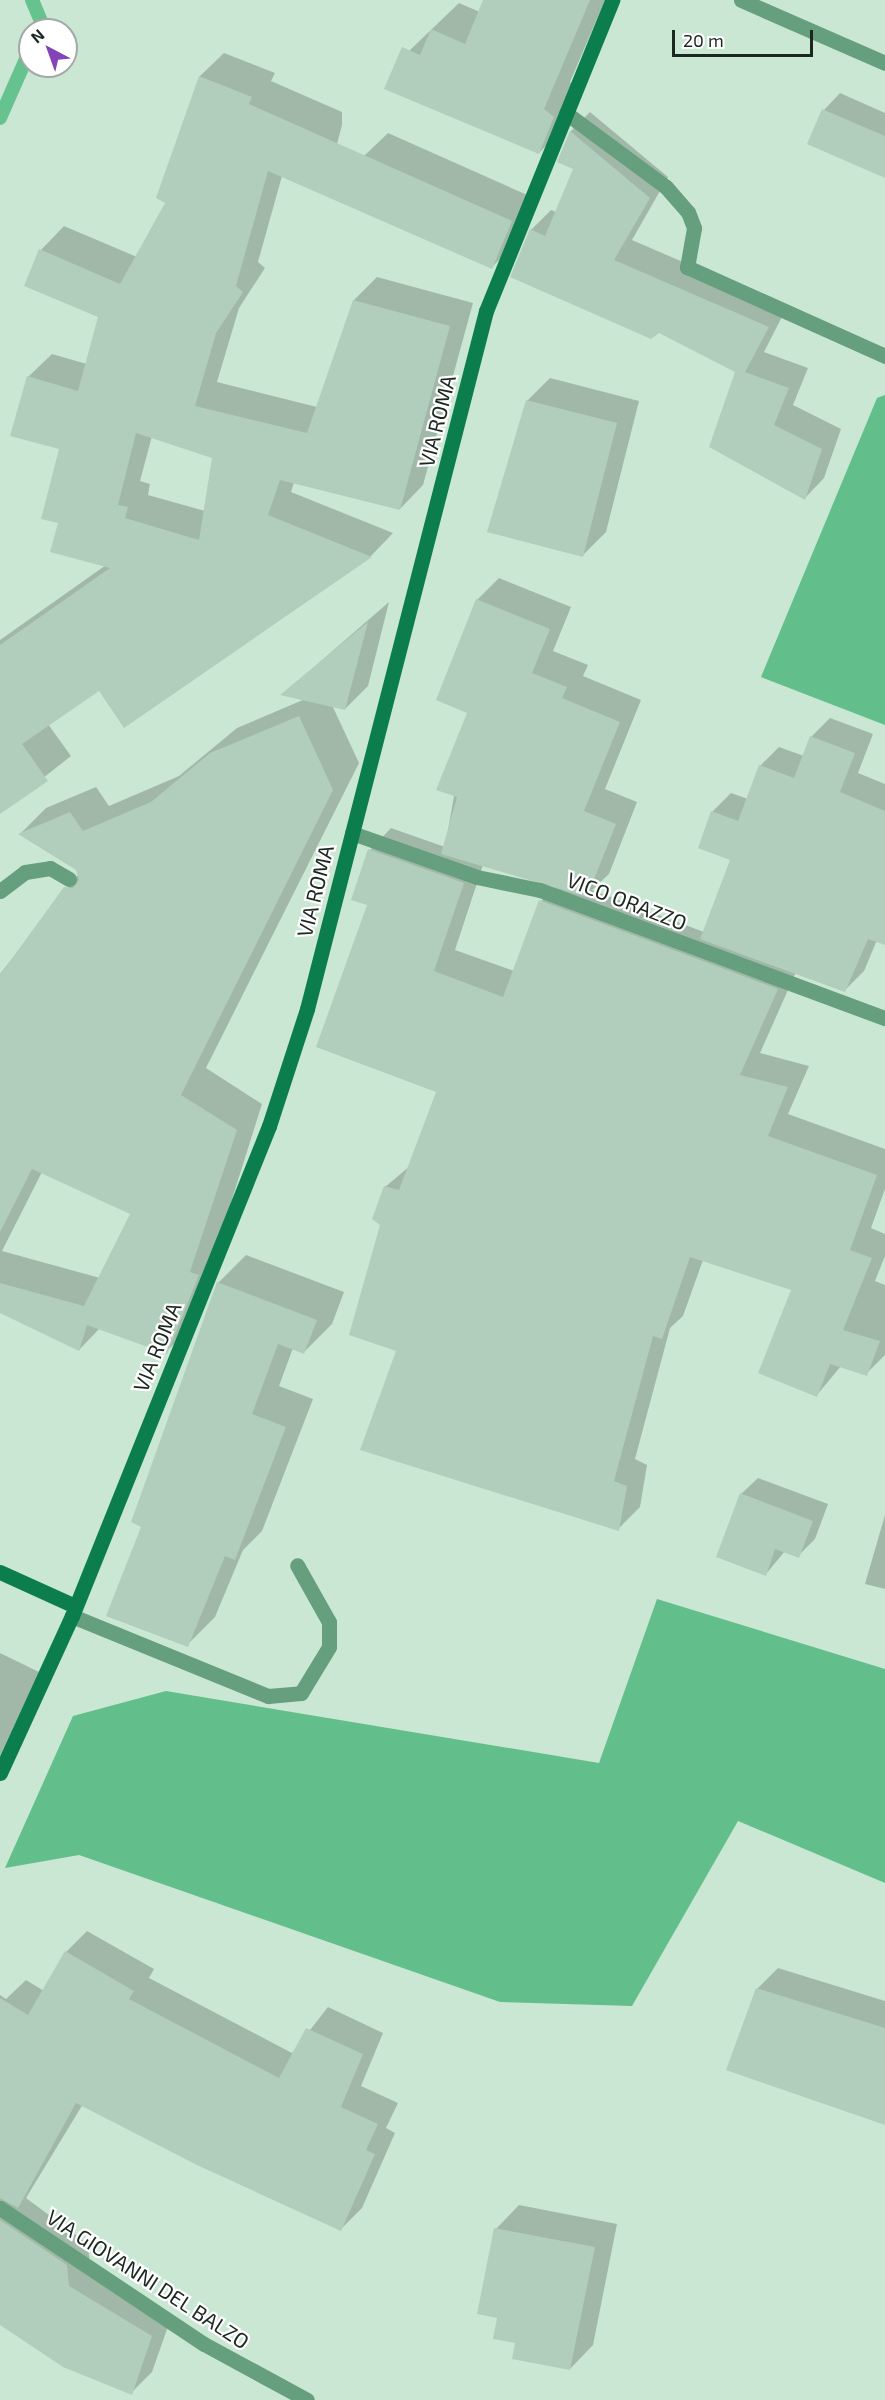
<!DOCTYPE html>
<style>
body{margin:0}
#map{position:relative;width:885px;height:2400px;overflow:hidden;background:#cae7d4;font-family:"Exo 2",sans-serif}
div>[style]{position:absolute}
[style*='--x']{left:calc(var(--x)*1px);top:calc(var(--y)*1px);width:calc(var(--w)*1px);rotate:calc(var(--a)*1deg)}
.forest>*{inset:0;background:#62bf8c}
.shadow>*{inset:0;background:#0003}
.stream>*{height:14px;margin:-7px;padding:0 7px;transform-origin:7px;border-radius:7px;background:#66c38f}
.building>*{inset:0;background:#b1cdbb}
.lane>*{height:15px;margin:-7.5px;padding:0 7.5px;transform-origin:7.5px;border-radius:7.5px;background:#659f7d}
.street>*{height:15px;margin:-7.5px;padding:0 7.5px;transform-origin:7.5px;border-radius:7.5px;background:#659f7d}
.secondary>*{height:15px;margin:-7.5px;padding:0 7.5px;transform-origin:7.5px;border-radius:7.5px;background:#0c7e4e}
span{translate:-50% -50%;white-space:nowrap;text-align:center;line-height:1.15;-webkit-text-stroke:4.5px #fff;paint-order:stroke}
.street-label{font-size:21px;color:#1d2721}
.north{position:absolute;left:18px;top:18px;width:60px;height:60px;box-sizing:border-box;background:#fff;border:2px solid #a5a9a6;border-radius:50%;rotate:319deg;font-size:16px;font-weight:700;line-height:24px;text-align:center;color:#1d2721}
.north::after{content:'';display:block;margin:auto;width:21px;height:27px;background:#8543b8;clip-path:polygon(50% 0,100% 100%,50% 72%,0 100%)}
.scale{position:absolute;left:672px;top:30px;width:141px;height:27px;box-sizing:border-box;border:3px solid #1d2721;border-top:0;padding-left:8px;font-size:18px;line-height:21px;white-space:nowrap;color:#1d2721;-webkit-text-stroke:4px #fff;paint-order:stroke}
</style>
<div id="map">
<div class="forest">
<div style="clip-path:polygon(885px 395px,885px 725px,761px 677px,877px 398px)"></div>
<div style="clip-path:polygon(657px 1599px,885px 1669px,885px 1883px,738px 1821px,632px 2006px,500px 2002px,79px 1855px,5px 1868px,73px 1716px,166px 1691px,599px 1763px)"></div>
</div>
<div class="shadow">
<div style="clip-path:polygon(485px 0,605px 0,570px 82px,580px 90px,565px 126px,539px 153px,409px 51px,459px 3px,480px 12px)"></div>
<div style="clip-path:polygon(evenodd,224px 53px,275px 73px,271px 81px,342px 112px,342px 125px,332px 163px,282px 176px,258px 262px,265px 268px,239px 308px,217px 382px,317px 407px,354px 300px,377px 277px,473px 303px,423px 485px,400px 509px,294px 482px,291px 492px,393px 533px,371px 556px,125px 726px,99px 689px,48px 724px,71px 756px,0 812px,0 640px,106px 565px,60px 522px,61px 448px,28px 377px,52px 354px,87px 364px,99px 316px,26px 285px,41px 250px,64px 226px,137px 257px,167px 203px,158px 198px,200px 76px,224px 53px,152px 436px,214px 457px,205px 511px,148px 495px,150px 484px,140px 481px,152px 436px)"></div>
<div style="clip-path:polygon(840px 93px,885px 113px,885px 165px,824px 110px)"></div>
<div style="clip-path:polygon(590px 112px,668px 177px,632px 240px,787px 307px,764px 352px,808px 368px,793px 405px,841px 429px,824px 478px,805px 498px,737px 372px,531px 230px,551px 210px,556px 212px,575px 168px,559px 161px,571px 131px)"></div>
<div style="clip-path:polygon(388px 133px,534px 198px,515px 244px,492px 267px,364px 156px)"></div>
<div style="clip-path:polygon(550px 378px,639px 401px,606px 532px,583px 555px,527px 401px)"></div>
<div style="clip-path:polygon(evenodd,499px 578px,571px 607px,553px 651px,588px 665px,583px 676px,641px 700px,605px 789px,637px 802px,609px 874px,592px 890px,704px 932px,732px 859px,712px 812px,731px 793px,748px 799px,760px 766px,779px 747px,804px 756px,811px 737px,830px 718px,873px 734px,858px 773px,885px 784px,885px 943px,877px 940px,864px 971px,845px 990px,796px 972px,760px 1053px,809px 1066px,788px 1114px,885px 1149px,885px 1189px,871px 1228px,885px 1234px,885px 1256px,875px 1281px,885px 1285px,885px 1355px,866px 1374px,841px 1366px,817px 1395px,793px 1289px,703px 1260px,683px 1316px,670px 1328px,635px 1459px,647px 1465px,640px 1507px,618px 1529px,398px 1350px,382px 1224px,385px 1187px,410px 1166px,438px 1091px,369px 904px,370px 850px,391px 828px,445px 847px,469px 712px,477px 600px,499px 578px,483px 865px,556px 886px,541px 901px,514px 971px,455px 950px,483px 865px)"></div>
<div style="clip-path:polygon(evenodd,389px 602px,368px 686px,345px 709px,332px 705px,359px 763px,206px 1068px,262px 1104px,192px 1326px,166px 1352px,100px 1328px,79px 1350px,0 1311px,0 974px,78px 875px,77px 869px,21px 833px,46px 808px,96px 787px,109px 806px,179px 776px,237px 728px,305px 699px,283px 694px,389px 602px,42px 1172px,132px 1213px,100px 1278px,2px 1251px,42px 1172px)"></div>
<div style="clip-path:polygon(246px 1255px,344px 1292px,332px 1324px,304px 1352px,293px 1348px,279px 1386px,313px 1399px,262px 1531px,243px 1550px,215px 1617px,187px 1645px,143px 1526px,218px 1283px)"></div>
<div style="clip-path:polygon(758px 1478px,828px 1504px,815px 1539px,798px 1556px,785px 1551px,766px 1574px,741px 1494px)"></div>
<div style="clip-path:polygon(885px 1515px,885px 1589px,865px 1584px)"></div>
<div style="clip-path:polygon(0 1653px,39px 1672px,0 1756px)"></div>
<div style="clip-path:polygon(87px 1931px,154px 1969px,149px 1978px,292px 2053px,328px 2007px,383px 2033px,361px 2086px,398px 2103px,386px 2128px,395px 2133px,362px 2208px,341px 2229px,83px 2104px,26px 2198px,88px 2244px,90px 2265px,172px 2315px,152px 2372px,131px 2393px,0 2323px,0 1995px,6px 1999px,26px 1980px,44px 1991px,66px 1952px)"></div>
<div style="clip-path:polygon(778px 1968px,885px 2001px,885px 2123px,757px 1989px)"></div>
<div style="clip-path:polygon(519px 2205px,617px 2224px,593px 2345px,570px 2369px,517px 2342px,499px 2317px,496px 2229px)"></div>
</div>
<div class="stream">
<div style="--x:32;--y:0;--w:25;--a:67"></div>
<div style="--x:42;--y:23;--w:8;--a:113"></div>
<div style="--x:0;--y:118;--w:74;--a:-66.2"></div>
</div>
<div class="building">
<div style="clip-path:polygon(483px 0,590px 0,544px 109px,554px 117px,539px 154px,384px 89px,402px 47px,420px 55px,431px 29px,465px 44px)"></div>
<div style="clip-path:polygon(evenodd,199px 76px,252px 97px,249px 104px,512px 221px,492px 269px,268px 171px,236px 286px,243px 292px,216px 333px,195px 406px,307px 433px,353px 300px,450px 326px,400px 510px,280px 480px,268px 515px,372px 557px,124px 728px,99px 691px,22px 744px,48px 781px,0 814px,0 645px,110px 568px,50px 552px,58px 523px,41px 519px,59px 449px,10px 436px,27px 376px,78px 391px,98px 317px,24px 286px,39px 249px,120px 284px,165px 203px,156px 198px,199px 76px,136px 433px,212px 458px,199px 540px,125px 518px,128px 507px,118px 505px,136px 433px)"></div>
<div style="clip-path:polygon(822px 109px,885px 136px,885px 178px,807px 144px)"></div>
<div style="clip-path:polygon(570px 131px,650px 198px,614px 260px,769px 327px,745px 372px,789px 388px,774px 425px,822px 449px,805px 500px,709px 447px,735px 372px,659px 333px,651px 339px,510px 277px,530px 229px,545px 236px,573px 169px,557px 162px)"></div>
<div style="clip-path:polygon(526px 400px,617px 423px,583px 557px,487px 532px)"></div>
<div style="clip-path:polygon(476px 599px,550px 629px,532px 673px,567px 687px,562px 698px,620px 722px,584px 811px,616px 824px,587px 897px,441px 854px,457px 797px,436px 790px,467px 713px,436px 700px)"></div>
<div style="clip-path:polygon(368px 622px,345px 710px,280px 695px)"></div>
<div style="clip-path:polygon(299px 716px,333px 790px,181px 1095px,237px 1130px,190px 1272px,199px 1275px,167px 1354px,87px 1325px,79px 1351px,0 1313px,0 1283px,84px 1306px,130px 1214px,32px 1169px,0 1232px,0 975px,64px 887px,73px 888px,79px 880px,76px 870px,18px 834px,70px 812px,83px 831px,151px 802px,210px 753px)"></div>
<div style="clip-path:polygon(810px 736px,855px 753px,840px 792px,885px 811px,885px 945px,868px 939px,845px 992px,700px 939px,730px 860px,698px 848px,711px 811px,738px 821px,759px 765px,794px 778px)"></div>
<div style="clip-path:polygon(368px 849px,464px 883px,434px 971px,503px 997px,539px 900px,778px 989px,740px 1075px,788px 1087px,768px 1136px,877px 1175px,850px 1250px,872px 1258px,843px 1330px,880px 1341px,867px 1376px,830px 1364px,817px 1397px,758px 1373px,791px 1290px,690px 1257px,662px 1339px,653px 1336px,614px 1481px,627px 1486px,619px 1531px,360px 1450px,396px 1351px,349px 1335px,380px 1225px,372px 1219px,384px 1186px,399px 1190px,436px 1092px,316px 1047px,367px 905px,351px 900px)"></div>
<div style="clip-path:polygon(217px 1282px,317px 1320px,304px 1354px,278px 1344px,252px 1414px,286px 1427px,235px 1560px,225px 1556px,188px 1647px,106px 1616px,141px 1527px,131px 1522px)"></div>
<div style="clip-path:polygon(740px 1493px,813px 1521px,799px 1558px,775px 1549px,766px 1576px,716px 1557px)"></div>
<div style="clip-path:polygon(65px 1951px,134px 1991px,129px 1999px,279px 2078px,306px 2028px,363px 2054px,341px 2107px,378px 2124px,366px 2150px,375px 2154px,341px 2231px,197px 2165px,76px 2103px,18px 2208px,0 2198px,0 1998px,28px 2015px)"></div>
<div style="clip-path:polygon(756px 1988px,885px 2028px,885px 2125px,726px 2070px)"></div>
<div style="clip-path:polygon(0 2220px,67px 2265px,69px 2286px,152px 2336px,132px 2395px,63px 2367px,0 2325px)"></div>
<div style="clip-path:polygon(494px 2228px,595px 2247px,570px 2370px,512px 2359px,515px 2343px,493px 2339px,497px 2318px,477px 2314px)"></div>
</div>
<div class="lane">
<div style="--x:741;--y:0;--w:157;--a:23.6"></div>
<div style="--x:566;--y:113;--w:124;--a:36.5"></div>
<div style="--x:666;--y:187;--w:33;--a:49"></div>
<div style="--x:688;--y:212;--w:17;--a:69"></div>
<div style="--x:694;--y:228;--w:40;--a:100"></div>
<div style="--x:687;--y:267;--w:217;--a:24.2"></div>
<div style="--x:352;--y:833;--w:133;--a:19.4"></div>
<div style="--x:477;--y:877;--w:64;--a:11.7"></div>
<div style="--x:540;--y:890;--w:368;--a:20.4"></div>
<div style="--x:0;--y:891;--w:31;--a:-37"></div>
<div style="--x:25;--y:872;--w:25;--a:-9"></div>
<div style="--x:50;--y:868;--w:22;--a:30"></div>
<div style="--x:72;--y:1616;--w:212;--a:22.2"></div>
<div style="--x:268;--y:1696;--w:33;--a:-5"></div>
<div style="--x:301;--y:1693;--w:54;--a:-58.7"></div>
<div style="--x:329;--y:1647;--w:25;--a:-90"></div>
<div style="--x:329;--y:1622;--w:65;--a:-119.3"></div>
</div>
<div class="street">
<div style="--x:0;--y:2208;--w:245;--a:33.7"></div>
<div style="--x:204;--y:2344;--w:117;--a:28.5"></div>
</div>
<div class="secondary">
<div style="--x:0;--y:1572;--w:82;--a:24.4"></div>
<div style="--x:0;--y:1773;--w:173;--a:-65.4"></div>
<div style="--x:72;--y:1616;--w:528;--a:-68.1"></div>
<div style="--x:269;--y:1126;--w:123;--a:-72"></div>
<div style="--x:307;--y:1009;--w:721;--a:-75.62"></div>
<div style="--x:486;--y:311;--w:336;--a:-67.9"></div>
</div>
<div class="street-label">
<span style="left:437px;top:421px;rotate:-76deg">VIA ROMA</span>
<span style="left:315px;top:891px;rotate:-76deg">VIA ROMA</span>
<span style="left:627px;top:901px;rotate:21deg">VICO ORAZZO</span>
<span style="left:157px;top:1347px;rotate:-68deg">VIA ROMA</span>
<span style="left:148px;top:2279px;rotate:33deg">VIA GIOVANNI DEL BALZO</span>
</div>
<div class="north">N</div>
<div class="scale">20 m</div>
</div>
